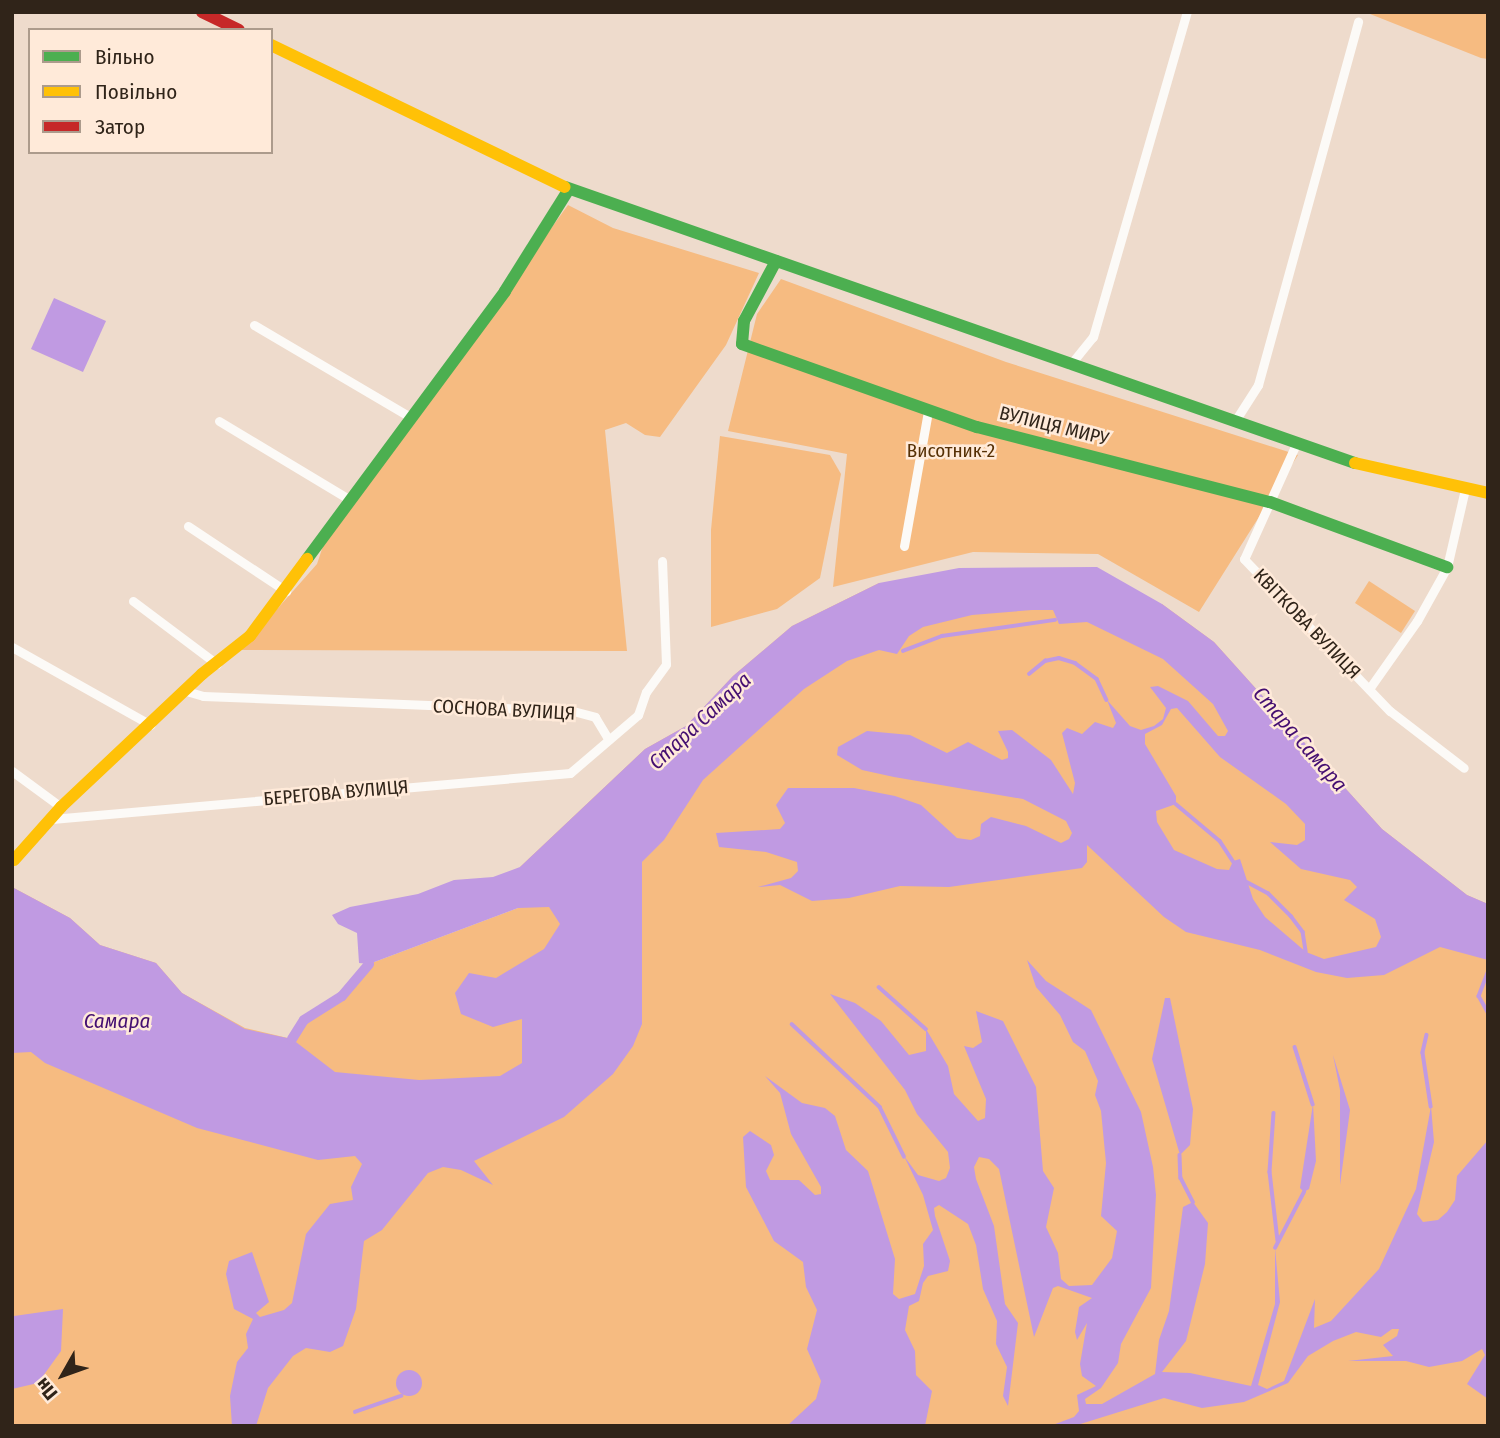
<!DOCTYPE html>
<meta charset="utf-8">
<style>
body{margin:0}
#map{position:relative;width:1500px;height:1438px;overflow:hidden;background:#eedbcc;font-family:"Fira Sans Condensed",sans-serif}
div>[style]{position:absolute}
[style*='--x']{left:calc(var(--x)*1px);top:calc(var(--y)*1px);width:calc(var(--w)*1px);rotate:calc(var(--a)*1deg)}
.green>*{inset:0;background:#f6bb81}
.water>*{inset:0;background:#c09ae2}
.round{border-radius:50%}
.stream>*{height:3.5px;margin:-1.75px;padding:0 1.75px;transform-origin:1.75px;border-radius:1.75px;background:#c09ae2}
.canal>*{height:10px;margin:-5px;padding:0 5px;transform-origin:5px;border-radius:5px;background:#c09ae2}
.street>*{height:9px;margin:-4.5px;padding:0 4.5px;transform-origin:4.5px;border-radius:4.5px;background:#fcfaf7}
.fast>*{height:12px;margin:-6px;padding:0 6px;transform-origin:6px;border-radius:6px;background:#4caf50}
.slow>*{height:12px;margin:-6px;padding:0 6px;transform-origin:6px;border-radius:6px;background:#ffc107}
.jam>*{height:12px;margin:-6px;padding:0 6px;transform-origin:6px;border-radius:6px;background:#c62828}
span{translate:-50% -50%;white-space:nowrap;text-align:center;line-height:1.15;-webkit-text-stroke:5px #ffead9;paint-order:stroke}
.street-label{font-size:19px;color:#302419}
.park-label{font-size:19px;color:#563005}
.water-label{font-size:21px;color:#440e71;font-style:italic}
.frame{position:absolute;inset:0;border:14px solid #302419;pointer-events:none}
.legend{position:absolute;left:28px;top:28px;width:245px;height:126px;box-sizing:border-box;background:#ffead9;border:2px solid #ac9b8c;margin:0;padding:9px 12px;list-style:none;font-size:21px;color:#302419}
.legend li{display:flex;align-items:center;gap:14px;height:35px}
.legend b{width:35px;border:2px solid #ac9b8c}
.north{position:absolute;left:28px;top:1340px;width:70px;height:70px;-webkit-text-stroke:5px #ffead9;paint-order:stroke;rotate:230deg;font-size:19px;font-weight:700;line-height:28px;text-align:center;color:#302419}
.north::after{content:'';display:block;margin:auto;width:24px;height:32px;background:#302419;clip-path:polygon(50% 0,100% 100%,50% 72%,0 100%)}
</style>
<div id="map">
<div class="green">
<div style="clip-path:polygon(1365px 12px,1488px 12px,1488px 59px,1481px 58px)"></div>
<div style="clip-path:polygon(568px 205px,613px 228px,759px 273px,726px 345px,660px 437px,645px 435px,626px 423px,605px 430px,627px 651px,241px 650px,317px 564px,325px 540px)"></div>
<div style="clip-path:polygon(781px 279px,1006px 362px,1298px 455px,1199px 612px,1098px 554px,973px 552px,833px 587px,847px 454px,728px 431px,757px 314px)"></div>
<div style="clip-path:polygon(720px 436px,830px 455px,841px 474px,820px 578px,777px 609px,711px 627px,711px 530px)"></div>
<div style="clip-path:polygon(1369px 581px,1415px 611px,1401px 633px,1355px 603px)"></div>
<div style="clip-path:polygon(879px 583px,1162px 604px,1214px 642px,1382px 829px,1467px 895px,1488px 904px,1488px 1426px,12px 1426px,12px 887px,70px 918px,100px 945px,156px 963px,182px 993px,245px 1028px,292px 1039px,304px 1020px,342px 996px,369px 964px,518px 908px,520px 867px,645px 749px,686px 726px,733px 676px,792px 626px)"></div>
</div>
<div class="water">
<div style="clip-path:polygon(54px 298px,106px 321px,83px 372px,31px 349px)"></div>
<div style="clip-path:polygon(evenodd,1097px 567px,1162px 604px,1214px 642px,1382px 829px,1467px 895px,1488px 904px,1488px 960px,1440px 947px,1384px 975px,1347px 978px,1316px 972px,1260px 950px,1186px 932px,1164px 917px,1087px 845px,1087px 862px,1082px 868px,949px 887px,900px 886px,849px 898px,812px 901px,780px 885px,758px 887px,791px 878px,798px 871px,797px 862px,766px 852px,719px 847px,716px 833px,780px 829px,785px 823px,776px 805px,788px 788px,854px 788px,895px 796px,921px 805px,957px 838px,971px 840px,980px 836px,981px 824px,991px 817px,1026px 826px,1061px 843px,1069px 839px,1072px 833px,1066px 821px,1023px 799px,894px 777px,862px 770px,837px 755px,838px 747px,867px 731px,910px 735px,947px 753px,968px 742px,1002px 760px,1008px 758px,1008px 752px,998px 731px,1012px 730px,1051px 760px,1073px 794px,1075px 783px,1062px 733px,1067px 728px,1082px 734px,1095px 722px,1113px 728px,1116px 723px,1107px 700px,1130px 726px,1141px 730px,1154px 726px,1163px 719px,1166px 708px,1150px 687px,1158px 686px,1188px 701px,1218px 736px,1225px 736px,1228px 731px,1213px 704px,1163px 659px,1087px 622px,1059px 624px,1053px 610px,1032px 610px,972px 615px,923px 627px,909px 636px,897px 654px,879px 650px,847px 661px,804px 689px,703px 780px,664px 840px,642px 862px,642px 1024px,633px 1046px,613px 1074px,564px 1117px,474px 1161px,493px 1185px,461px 1170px,443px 1167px,428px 1173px,382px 1230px,364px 1241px,356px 1309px,343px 1346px,330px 1352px,306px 1348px,293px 1356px,268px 1388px,256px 1426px,232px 1426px,230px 1396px,237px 1362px,248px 1348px,246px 1334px,253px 1319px,234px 1309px,226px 1274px,229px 1261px,252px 1252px,269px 1302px,256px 1313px,260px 1317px,284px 1310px,292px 1303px,306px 1234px,330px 1204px,353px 1200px,351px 1187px,362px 1164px,355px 1156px,318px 1160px,197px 1128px,45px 1063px,31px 1052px,12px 1053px,12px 887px,70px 918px,100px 945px,156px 963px,182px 993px,245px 1029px,292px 1039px,335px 1072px,419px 1080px,500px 1076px,522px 1063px,522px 1019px,493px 1027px,461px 1014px,455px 993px,469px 973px,496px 978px,544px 949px,560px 924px,549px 907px,518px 908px,369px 964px,359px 963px,357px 933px,338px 924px,332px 915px,350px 907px,418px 894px,454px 880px,493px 877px,520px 867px,645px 749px,686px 726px,733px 676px,792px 626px,879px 583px,959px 568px,1097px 567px,1177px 708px,1220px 757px,1286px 804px,1305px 824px,1305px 840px,1297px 845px,1270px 842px,1301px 869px,1350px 880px,1357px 887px,1344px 900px,1375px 919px,1381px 937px,1376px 947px,1324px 959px,1306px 952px,1265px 917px,1253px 899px,1240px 859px,1233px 861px,1229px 870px,1217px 869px,1174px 850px,1157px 822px,1156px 811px,1176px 804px,1176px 796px,1145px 744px,1145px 734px,1162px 725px,1171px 709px,1177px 708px)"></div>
<div style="clip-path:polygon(1027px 960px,1046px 981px,1091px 1010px,1141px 1112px,1153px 1167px,1156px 1195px,1151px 1288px,1121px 1344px,1118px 1363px,1101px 1388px,1085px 1399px,1086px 1404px,1102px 1404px,1155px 1374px,1159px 1340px,1169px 1311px,1183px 1207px,1193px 1202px,1208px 1223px,1205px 1264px,1186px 1341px,1162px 1372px,1190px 1373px,1251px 1386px,1275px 1304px,1275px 1248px,1280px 1302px,1258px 1385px,1267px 1389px,1284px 1381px,1315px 1299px,1314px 1328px,1331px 1321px,1379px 1269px,1416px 1189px,1431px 1106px,1434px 1142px,1417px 1214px,1423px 1222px,1438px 1220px,1447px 1212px,1455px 1200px,1457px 1176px,1488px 1140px,1488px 1399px,1467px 1384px,1485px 1355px,1482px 1349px,1462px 1361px,1429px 1367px,1406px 1361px,1348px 1361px,1393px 1356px,1383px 1345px,1397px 1336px,1399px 1329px,1392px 1329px,1381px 1337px,1356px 1332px,1333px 1341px,1308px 1356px,1288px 1383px,1244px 1402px,1202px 1408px,1164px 1398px,1074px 1426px,1050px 1426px,1074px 1417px,1079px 1411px,1077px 1395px,1096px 1386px,1082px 1376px,1080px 1364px,1087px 1323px,1077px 1340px,1075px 1332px,1079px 1307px,1092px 1298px,1058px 1286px,1053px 1288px,1034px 1337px,999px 1169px,989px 1159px,979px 1157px,974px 1167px,976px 1179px,994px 1226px,1005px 1304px,1018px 1323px,1008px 1406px,1003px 1396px,1007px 1367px,996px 1344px,997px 1321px,983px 1289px,976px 1245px,968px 1224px,939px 1205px,934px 1208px,935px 1216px,950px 1261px,948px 1271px,928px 1276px,923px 1283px,919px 1301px,909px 1306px,905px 1330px,915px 1351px,916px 1375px,932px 1391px,925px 1426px,787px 1426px,816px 1399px,821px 1381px,807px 1349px,817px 1310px,806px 1287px,803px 1262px,774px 1241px,746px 1187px,743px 1137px,750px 1131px,771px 1145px,774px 1155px,766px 1171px,770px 1180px,799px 1180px,815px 1195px,821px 1194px,821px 1187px,791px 1134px,780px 1093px,765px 1076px,802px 1103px,825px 1108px,835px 1116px,846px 1150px,868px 1171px,895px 1259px,893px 1294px,899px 1299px,915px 1294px,924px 1266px,923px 1244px,933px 1230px,923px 1195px,904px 1156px,918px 1175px,939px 1181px,946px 1178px,950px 1168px,948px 1152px,917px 1114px,905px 1090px,830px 994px,855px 1003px,881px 1021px,909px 1055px,926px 1051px,926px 1029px,948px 1066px,954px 1094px,978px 1121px,985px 1118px,986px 1099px,964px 1046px,973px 1048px,982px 1042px,976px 1011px,1003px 1021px,1036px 1087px,1043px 1171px,1054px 1188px,1046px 1227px,1058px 1253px,1061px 1279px,1069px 1286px,1092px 1285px,1112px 1258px,1117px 1231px,1101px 1216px,1106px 1163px,1101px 1111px,1095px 1095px,1098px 1081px,1085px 1051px,1073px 1042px,1060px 1015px,1036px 987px)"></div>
<div style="clip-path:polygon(1165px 998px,1170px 998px,1193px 1109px,1190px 1145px,1180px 1155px,1152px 1059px)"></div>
<div style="clip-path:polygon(1333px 1055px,1350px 1110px,1340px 1185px,1340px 1090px)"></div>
<div style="clip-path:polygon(1313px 1104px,1316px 1161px,1309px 1189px,1304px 1192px,1300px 1188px)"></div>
<div style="clip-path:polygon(63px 1309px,61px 1351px,38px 1383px,12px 1389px,14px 1316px)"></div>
<div class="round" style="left:396px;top:1370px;width:26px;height:26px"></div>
</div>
<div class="stream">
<div style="--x:903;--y:651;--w:42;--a:-21"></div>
<div style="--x:942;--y:636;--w:114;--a:-8.1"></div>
<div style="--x:1029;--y:674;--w:21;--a:-39"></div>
<div style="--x:1045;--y:661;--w:14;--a:-12"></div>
<div style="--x:1059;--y:658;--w:17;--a:17"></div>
<div style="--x:1075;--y:663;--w:27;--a:36"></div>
<div style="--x:1097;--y:679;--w:23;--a:65"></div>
<div style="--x:1176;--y:804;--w:57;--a:40.1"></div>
<div style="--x:1220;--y:841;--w:24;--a:57"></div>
<div style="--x:1247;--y:882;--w:24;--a:28"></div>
<div style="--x:1268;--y:893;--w:33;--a:45"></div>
<div style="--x:1291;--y:916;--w:20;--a:53"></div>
<div style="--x:1303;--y:932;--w:20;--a:81"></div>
<div style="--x:1488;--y:973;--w:25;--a:111"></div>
<div style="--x:1479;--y:996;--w:18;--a:61"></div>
<div style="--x:879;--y:987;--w:63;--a:41.8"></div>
<div style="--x:792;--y:1024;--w:121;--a:43.3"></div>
<div style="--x:880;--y:1107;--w:55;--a:63.9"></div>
<div style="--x:1427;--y:1035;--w:18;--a:103"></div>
<div style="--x:1423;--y:1053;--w:54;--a:81.4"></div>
<div style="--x:1295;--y:1047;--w:60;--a:72.5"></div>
<div style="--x:1274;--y:1113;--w:59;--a:93.9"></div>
<div style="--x:1270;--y:1172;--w:69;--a:83.4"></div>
<div style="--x:1180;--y:1155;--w:23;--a:88"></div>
<div style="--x:1181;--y:1178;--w:27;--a:63"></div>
<div style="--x:1275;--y:1248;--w:63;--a:-62.6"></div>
<div style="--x:355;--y:1412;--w:49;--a:-19.2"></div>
</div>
<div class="canal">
<div style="--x:292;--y:1039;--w:22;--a:-58"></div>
<div style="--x:304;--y:1020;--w:45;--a:-32.3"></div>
<div style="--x:342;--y:996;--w:42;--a:-49.8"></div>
</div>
<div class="street">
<div style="--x:254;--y:325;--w:183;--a:30.5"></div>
<div style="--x:1070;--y:365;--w:36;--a:-51"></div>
<div style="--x:1093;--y:337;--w:338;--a:-73.9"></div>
<div style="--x:219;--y:421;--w:152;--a:31"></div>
<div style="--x:1235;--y:421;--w:43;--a:-57.4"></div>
<div style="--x:1258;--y:385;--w:377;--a:-74.6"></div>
<div style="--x:1296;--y:444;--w:126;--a:114.3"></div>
<div style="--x:1244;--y:559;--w:211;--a:46.2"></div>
<div style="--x:1390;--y:711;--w:93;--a:37.6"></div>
<div style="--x:188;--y:526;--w:118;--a:33.6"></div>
<div style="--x:904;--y:546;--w:137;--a:-79.9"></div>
<div style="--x:133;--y:601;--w:105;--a:36.9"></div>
<div style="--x:12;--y:647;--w:159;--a:29.3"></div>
<div style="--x:1369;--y:689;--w:83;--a:-54.8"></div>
<div style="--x:1417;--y:621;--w:62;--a:-60.9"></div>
<div style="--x:1447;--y:567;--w:80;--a:-77"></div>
<div style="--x:186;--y:691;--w:18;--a:16"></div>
<div style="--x:203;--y:696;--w:370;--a:2.3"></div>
<div style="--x:573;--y:711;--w:23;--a:15"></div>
<div style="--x:595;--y:717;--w:26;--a:59"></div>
<div style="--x:12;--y:771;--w:61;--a:36.3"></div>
<div style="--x:52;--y:819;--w:520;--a:-5.07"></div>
<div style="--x:570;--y:773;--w:89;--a:-40.5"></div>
<div style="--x:638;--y:715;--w:24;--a:-71"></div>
<div style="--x:646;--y:692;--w:34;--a:-54"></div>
<div style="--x:666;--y:664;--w:103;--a:-92.2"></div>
</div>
<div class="fast">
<div style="--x:565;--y:187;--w:837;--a:19.26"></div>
<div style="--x:776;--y:261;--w:68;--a:118.1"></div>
<div style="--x:744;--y:321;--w:23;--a:95"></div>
<div style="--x:742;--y:344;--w:249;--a:19.5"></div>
<div style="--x:977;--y:427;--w:302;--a:14.4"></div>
<div style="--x:1270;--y:502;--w:189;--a:20.2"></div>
<div style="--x:307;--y:559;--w:333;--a:-53.5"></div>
<div style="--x:505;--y:291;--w:120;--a:-57.9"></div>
</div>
<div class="slow">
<div style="--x:271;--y:45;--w:326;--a:25.8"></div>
<div style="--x:1355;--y:463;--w:136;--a:12.7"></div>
<div style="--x:14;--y:860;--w:71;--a:-48.4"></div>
<div style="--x:61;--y:807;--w:194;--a:-43.3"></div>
<div style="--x:202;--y:674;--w:61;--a:-38.4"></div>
<div style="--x:250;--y:636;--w:96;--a:-53.5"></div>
</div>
<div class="jam">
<div style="--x:202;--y:12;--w:41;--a:25.9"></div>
</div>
<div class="street-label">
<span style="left:1054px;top:426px;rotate:14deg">ВУЛИЦЯ МИРУ</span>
<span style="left:1307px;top:624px;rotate:46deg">КВІТКОВА ВУЛИЦЯ</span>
<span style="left:504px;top:710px;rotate:3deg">СОСНОВА ВУЛИЦЯ</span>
<span style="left:336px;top:793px;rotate:-5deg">БЕРЕГОВА ВУЛИЦЯ</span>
</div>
<div class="park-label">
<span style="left:951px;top:451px">Висотник-2</span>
</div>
<div class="water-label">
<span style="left:700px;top:721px;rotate:-43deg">Стара Самара</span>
<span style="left:1300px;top:739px;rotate:49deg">Стара Самара</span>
<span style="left:117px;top:1021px">Самара</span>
</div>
<div class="frame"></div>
<ul class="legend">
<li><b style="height:9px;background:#4caf50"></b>Вільно</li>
<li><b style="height:9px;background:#ffc107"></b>Повільно</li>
<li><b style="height:9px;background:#c62828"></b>Затор</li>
</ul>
<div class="north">Пн</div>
</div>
